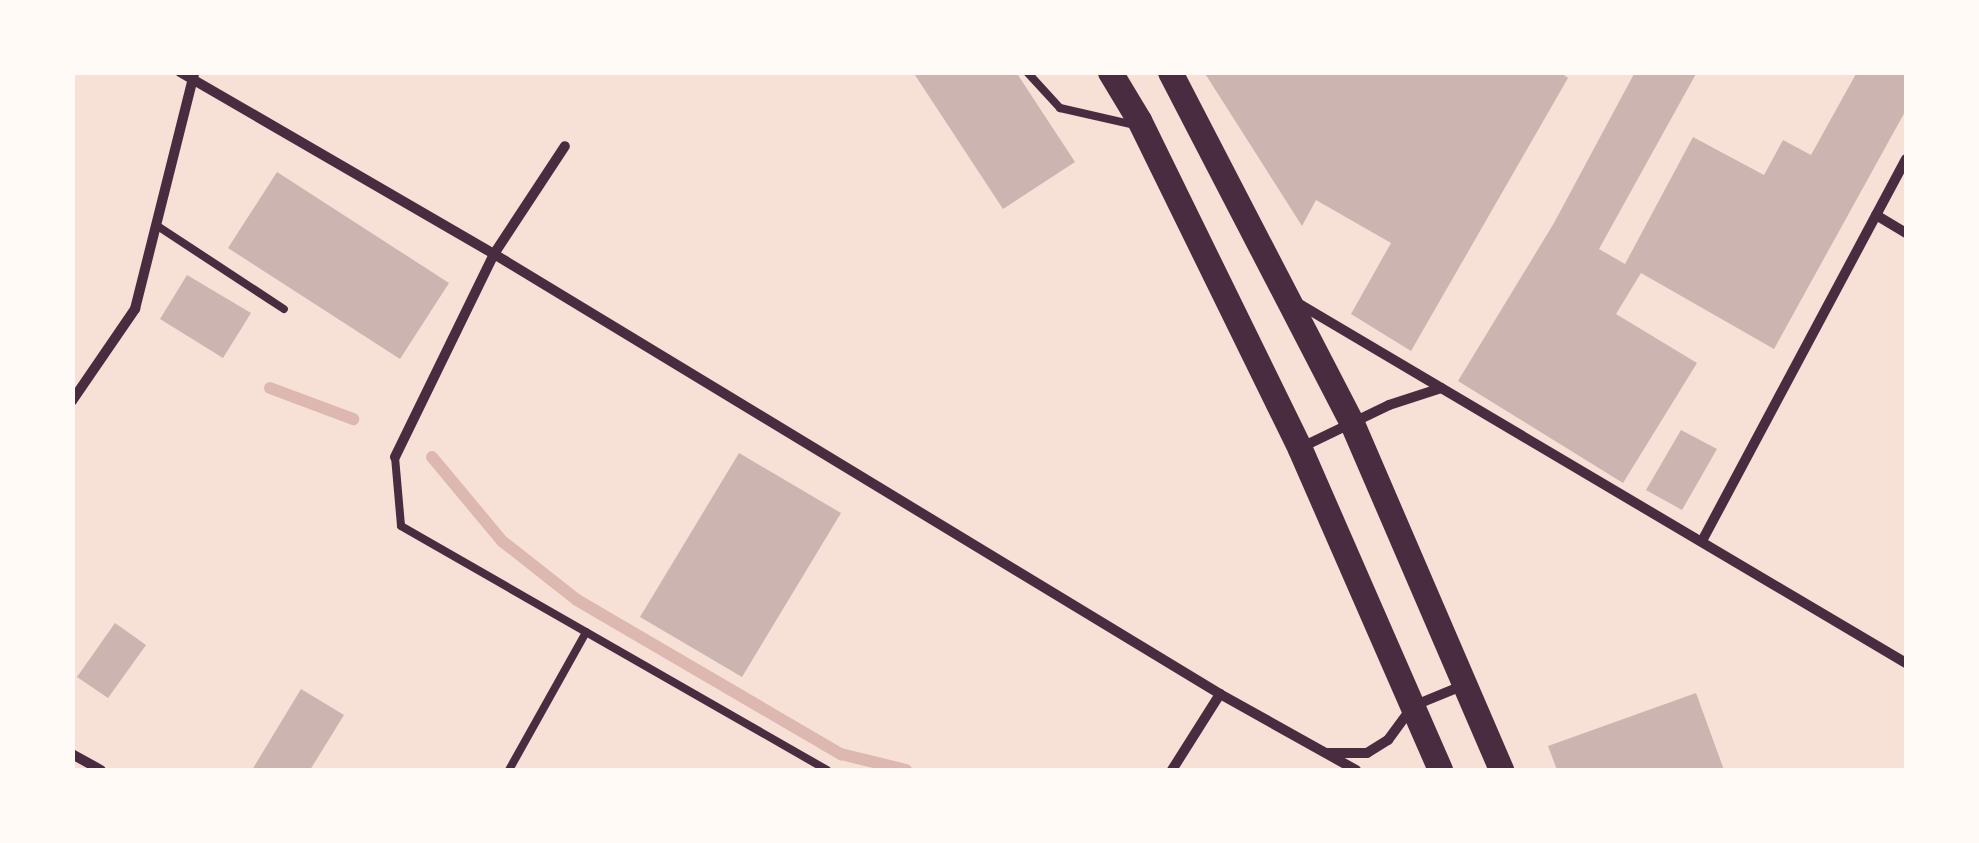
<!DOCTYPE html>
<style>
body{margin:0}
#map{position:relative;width:1979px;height:843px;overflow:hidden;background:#f7e1d7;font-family:Rubik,sans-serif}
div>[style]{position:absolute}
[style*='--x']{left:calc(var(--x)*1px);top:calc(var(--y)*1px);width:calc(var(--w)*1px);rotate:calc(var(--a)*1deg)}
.stream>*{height:12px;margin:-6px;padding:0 6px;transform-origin:6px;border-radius:6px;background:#dcb8b0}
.building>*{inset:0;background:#ccb4b1}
.service>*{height:8px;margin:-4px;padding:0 4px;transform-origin:4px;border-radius:4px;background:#4a2c40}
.minor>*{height:10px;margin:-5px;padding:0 5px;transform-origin:5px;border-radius:5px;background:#4a2c40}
.primary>*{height:25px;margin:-12.5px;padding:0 12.5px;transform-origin:12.5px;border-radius:12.5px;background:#4a2c40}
span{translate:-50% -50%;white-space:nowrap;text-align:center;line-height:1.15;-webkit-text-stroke:9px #fffaf5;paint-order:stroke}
.frame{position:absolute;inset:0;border:75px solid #fffaf5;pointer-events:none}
</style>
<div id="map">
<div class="stream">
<div style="--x:270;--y:388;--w:89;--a:20.5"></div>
<div style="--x:432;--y:457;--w:109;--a:50.2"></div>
<div style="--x:502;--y:541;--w:95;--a:38.2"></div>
<div style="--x:577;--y:600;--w:306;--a:30.3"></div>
<div style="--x:841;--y:754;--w:67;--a:13.8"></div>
</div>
<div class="building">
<div style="clip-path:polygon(913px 72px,1016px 72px,1075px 162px,1003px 209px)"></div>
<div style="clip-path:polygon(1204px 72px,1560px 72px,1568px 78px,1411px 351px,1351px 314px,1391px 243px,1316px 200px,1302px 226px)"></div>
<div style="clip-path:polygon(1635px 72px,1697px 72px,1599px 249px,1625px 264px,1693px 137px,1764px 175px,1783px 140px,1811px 155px,1857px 72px,1906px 72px,1906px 110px,1774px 349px,1641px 273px,1616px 314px,1697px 363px,1623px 483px,1458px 381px,1554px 223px)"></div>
<div style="clip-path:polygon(277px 172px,449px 283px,400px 359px,228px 248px)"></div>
<div style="clip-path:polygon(187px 275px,251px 313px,223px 358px,160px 319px)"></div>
<div style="clip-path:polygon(1681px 430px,1717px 449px,1682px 510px,1646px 490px)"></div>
<div style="clip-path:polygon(739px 453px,841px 513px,742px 677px,640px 617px)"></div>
<div style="clip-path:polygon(115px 623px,146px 645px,108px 698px,77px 677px)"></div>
<div style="clip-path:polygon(301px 689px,344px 715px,310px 770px,252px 770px)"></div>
<div style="clip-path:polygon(1696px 693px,1724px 770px,1557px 770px,1548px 746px)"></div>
</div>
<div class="service">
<div style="--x:1027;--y:72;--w:49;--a:47.5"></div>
<div style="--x:1060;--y:108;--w:76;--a:12.9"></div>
<div style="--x:156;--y:225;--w:153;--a:33.3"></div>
<div style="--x:395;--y:457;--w:69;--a:85"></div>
<div style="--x:401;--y:526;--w:491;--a:29.8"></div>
<div style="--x:509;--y:770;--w:158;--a:-60.8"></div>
</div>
<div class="minor">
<div style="--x:180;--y:72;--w:363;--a:30.1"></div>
<div style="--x:494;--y:254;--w:849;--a:31.22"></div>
<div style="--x:1220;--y:694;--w:156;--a:29.2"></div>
<div style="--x:1876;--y:215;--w:35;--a:31"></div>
<div style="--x:1296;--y:302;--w:709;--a:30.62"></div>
<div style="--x:72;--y:401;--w:112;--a:-55.6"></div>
<div style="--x:135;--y:309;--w:242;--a:-75.9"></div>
<div style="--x:1300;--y:448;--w:99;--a:-25.8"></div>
<div style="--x:1389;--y:405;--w:55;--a:-18.1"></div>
<div style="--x:395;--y:457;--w:226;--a:-64"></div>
<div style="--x:494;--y:254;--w:129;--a:-56.7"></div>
<div style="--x:1702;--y:541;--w:433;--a:-61.9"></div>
<div style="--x:1327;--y:753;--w:40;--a:0"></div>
<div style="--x:1367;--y:753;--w:25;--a:-32"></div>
<div style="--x:1388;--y:740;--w:42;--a:-53.7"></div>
<div style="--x:1413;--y:706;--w:55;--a:-22.4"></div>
<div style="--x:72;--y:754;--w:33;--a:29"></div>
<div style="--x:1172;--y:770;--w:90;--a:-57.7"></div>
</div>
<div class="primary">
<div style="--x:1110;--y:72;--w:56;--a:58.9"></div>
<div style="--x:1139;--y:120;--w:366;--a:63.9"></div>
<div style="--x:1300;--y:449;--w:350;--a:66.4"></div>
<div style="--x:1170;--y:72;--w:393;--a:62.6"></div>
<div style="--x:1351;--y:421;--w:380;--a:66.7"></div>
</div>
<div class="frame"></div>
</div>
